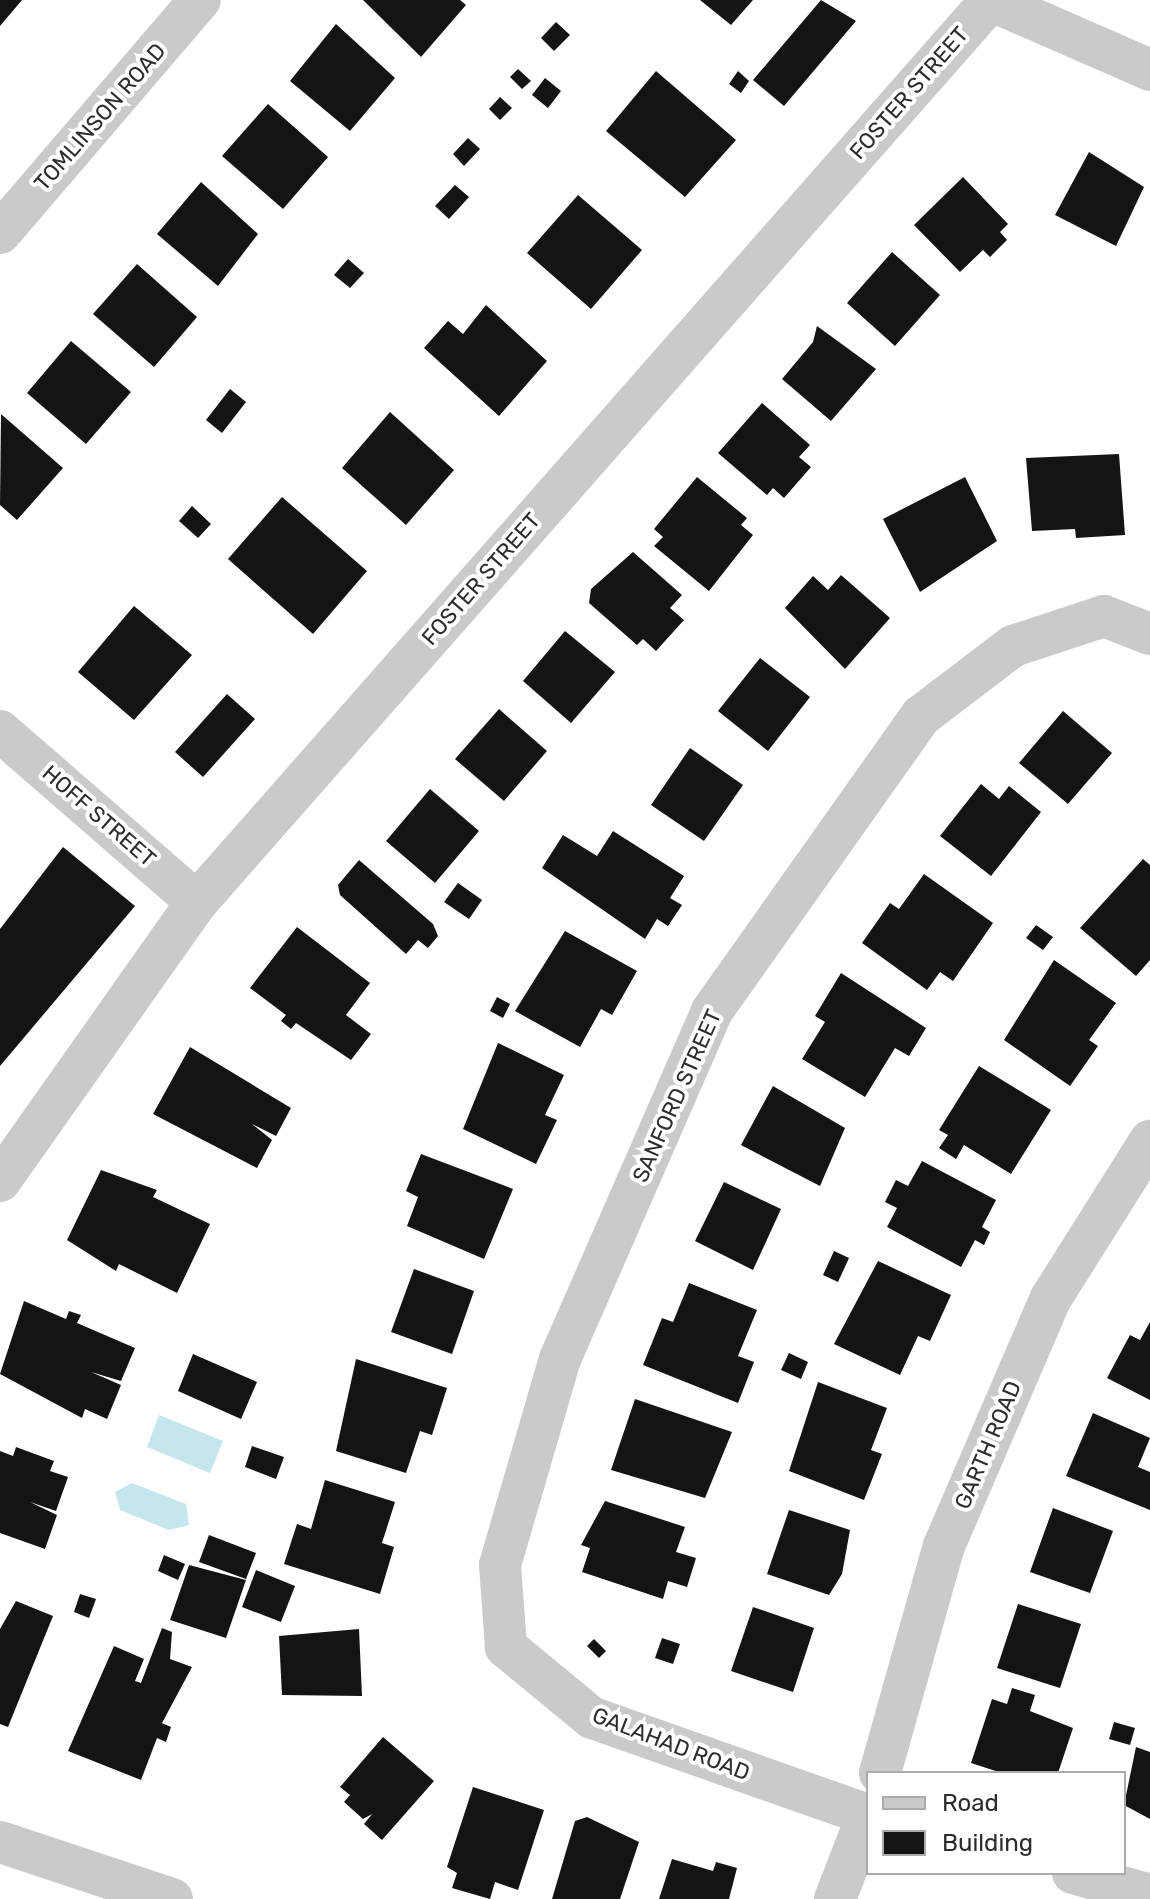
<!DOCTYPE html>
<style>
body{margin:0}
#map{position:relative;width:1150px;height:1899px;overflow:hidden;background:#fff;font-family:Rubik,sans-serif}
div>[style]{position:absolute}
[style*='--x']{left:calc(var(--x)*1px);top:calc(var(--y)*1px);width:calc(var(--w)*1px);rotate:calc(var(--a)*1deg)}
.water>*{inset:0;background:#c4e6ec}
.building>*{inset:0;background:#141414}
.street>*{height:42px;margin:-21px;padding:0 21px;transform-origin:21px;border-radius:21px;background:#cacaca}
span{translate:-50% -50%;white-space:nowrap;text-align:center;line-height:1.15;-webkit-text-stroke:8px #fff;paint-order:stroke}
.street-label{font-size:22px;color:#2d2d2d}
.legend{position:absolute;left:866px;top:1771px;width:260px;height:104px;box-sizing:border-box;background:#fff;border:2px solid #ababab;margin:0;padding:10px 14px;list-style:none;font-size:24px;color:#2d2d2d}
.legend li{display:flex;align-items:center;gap:16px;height:40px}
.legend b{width:40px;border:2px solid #ababab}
</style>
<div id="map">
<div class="water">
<div style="clip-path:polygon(159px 1415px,223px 1441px,210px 1473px,147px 1447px)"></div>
<div style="clip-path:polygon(132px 1483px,186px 1504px,189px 1525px,169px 1530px,120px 1510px,115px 1492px)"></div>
</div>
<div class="building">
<div style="clip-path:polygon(0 0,22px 0,0 26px)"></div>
<div style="clip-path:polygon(363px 0,460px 0,466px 5px,421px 57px)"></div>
<div style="clip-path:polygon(700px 0,753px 0,731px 25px)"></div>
<div style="clip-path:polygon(821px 0,856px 21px,784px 106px,753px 80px)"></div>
<div style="clip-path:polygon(556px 22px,570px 35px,554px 51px,541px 38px)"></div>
<div style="clip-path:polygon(336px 24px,395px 78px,350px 131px,290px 81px)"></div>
<div style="clip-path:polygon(518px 69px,531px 81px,522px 89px,510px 77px)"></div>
<div style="clip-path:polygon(656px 71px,736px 140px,685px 197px,606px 131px)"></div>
<div style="clip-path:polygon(738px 71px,749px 81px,741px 93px,729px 84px)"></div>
<div style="clip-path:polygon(545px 78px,561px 91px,548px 108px,532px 95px)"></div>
<div style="clip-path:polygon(500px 97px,512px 108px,500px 120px,489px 109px)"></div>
<div style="clip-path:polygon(268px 104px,328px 157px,283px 209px,222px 156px)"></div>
<div style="clip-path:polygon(468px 138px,480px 149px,464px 166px,453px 154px)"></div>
<div style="clip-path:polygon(1089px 152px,1144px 187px,1116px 246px,1055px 215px)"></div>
<div style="clip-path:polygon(963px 177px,1008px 224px,1000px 232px,1007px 240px,990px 257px,983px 250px,960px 272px,914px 225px)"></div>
<div style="clip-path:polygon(201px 182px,258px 234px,218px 286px,157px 234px)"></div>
<div style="clip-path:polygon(455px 185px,469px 197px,449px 219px,435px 206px)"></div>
<div style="clip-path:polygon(578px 195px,642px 250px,591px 309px,527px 253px)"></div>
<div style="clip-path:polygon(892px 252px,940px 295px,895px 346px,847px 303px)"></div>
<div style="clip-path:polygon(348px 259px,364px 273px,350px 288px,334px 275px)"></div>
<div style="clip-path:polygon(137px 264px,197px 317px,154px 367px,93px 314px)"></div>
<div style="clip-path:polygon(486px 305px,547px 361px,499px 416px,424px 348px,448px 321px,463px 334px)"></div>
<div style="clip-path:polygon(817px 326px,876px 369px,831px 421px,782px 379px,813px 342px)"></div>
<div style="clip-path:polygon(71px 341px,131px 392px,86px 444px,27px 393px)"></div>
<div style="clip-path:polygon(230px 389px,246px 402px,222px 433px,206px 420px)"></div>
<div style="clip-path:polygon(762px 403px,810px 445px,799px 457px,811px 467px,784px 498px,773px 488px,767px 495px,718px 453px)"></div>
<div style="clip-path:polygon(390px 412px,454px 470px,406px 525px,342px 468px)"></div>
<div style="clip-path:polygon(1px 414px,63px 468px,17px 520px,0 505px)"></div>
<div style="clip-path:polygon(1119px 454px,1125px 535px,1076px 538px,1075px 529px,1032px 531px,1026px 458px)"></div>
<div style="clip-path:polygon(697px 477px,747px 518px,741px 525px,753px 535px,709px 591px,654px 546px,663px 537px,654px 529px)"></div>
<div style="clip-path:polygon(965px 477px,997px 541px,920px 592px,883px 519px)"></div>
<div style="clip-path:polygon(282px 497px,367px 571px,313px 634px,228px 559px)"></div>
<div style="clip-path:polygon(192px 506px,211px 524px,198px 538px,179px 521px)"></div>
<div style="clip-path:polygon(633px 552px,682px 595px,670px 608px,684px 620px,656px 651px,643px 639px,637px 645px,589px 603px,591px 589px)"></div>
<div style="clip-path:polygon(841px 575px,890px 618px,845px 669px,785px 608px,813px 576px,828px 590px)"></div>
<div style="clip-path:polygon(134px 606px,192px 655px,134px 720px,78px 672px)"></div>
<div style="clip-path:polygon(565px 631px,615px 672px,571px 723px,523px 681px)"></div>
<div style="clip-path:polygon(760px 658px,810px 697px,768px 751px,718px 711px)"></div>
<div style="clip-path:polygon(227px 694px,255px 719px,203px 777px,175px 752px)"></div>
<div style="clip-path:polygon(499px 709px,547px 751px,504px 801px,455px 759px)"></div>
<div style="clip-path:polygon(1063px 711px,1112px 753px,1068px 804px,1019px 763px)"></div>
<div style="clip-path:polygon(690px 748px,743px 785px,704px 841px,651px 805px)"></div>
<div style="clip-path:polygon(981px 784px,999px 799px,1009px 786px,1041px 812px,991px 876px,940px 836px)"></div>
<div style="clip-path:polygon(430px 789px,479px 831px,435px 883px,386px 841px)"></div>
<div style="clip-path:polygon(613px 831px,684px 876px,670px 898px,682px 905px,668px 926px,657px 919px,645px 939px,542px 868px,563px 835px,597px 856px)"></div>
<div style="clip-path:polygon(63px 847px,135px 906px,0 1066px,0 929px)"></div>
<div style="clip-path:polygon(1143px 859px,1150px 865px,1150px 960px,1136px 976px,1080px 928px)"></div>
<div style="clip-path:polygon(359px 860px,433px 924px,438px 936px,428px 948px,418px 940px,406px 954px,340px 895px,338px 885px)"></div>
<div style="clip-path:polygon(924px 874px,993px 923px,953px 981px,940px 972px,927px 990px,862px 943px,890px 903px,899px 909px)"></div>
<div style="clip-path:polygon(458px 883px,482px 900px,469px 919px,444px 902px)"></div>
<div style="clip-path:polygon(1036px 925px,1053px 937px,1043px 950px,1026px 938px)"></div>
<div style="clip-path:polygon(297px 927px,370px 983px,346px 1015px,371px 1034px,351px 1060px,296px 1023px,291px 1029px,281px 1021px,286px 1015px,250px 988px)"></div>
<div style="clip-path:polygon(565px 931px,637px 971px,612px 1015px,601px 1009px,580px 1047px,515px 1011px)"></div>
<div style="clip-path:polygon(1054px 960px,1116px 1003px,1089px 1040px,1098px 1046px,1070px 1086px,1004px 1040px)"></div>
<div style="clip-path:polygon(841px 973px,926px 1028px,909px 1056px,895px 1048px,865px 1097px,802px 1059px,825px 1022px,815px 1016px)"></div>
<div style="clip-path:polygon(497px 997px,510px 1004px,503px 1018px,490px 1011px)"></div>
<div style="clip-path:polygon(498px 1043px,564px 1075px,545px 1115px,557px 1120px,536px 1164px,463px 1129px)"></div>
<div style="clip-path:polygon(190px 1047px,291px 1108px,276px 1136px,252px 1124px,272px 1140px,257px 1168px,153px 1114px)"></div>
<div style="clip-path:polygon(979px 1066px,1051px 1110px,1011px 1174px,964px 1145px,956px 1159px,939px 1148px,948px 1135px,939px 1130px)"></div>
<div style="clip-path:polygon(773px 1086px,845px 1128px,820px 1186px,741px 1145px)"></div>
<div style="clip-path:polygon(421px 1154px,513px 1189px,484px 1259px,407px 1226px,418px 1197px,406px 1191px)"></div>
<div style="clip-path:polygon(922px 1161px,996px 1200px,982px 1227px,990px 1232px,984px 1245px,975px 1240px,961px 1267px,887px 1227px,897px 1208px,885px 1202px,896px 1180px,908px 1186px)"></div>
<div style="clip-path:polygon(101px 1170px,157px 1190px,153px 1197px,210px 1224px,177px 1293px,119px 1264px,116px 1271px,67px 1240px)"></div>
<div style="clip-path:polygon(724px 1182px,781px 1209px,753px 1270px,695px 1241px)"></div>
<div style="clip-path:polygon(834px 1251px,849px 1258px,838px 1282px,823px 1275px)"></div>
<div style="clip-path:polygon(878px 1261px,951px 1295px,930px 1341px,918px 1336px,900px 1375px,834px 1344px)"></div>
<div style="clip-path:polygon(414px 1269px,474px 1291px,452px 1354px,391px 1332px)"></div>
<div style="clip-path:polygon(689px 1283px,757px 1310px,738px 1356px,754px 1362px,738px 1403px,643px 1365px,662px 1318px,673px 1322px)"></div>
<div style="clip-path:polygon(24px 1301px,66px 1319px,69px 1311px,81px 1315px,77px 1323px,135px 1348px,121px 1381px,91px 1372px,121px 1385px,107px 1419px,85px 1409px,82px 1418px,0 1374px)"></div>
<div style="clip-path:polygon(1150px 1322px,1150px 1400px,1107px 1378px,1130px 1335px,1140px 1340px)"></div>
<div style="clip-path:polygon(789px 1353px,808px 1362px,801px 1379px,781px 1370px)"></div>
<div style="clip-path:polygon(193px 1354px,257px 1382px,241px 1419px,178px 1391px)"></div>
<div style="clip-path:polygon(356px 1359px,447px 1388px,432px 1435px,420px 1431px,406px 1473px,336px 1451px)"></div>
<div style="clip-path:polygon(818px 1382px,887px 1408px,871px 1450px,882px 1454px,864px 1500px,789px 1471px)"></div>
<div style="clip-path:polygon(635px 1399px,732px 1432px,705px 1498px,611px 1470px)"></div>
<div style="clip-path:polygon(1093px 1413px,1150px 1438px,1138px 1467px,1150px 1472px,1150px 1510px,1066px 1476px)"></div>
<div style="clip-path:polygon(252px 1446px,284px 1457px,276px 1479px,245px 1467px)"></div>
<div style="clip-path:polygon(16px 1447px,54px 1461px,50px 1471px,68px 1477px,56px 1511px,30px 1502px,57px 1515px,45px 1549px,0 1533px,0 1451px,13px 1456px)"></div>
<div style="clip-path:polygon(325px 1480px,395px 1502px,382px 1543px,394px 1547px,380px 1594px,284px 1564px,297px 1524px,311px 1529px)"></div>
<div style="clip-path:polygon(605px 1501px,685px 1527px,676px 1552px,696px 1558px,687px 1587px,668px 1581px,663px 1599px,582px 1572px,590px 1548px,581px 1545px)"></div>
<div style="clip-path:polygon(1053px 1508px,1113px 1531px,1090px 1593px,1030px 1572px)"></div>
<div style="clip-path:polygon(789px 1510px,850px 1530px,842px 1574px,829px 1595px,767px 1574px)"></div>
<div style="clip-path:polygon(209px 1535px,256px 1553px,246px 1579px,199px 1562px)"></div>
<div style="clip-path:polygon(164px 1555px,185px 1564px,178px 1580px,158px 1571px)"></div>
<div style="clip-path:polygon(189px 1565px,246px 1580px,226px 1638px,170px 1620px)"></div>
<div style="clip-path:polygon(256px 1570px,295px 1586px,281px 1622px,242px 1607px)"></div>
<div style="clip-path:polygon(80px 1594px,96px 1599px,89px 1618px,74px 1612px)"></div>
<div style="clip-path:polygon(16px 1601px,53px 1616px,8px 1727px,0 1724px,0 1629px)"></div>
<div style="clip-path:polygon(1018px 1604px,1081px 1624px,1060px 1688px,997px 1668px)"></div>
<div style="clip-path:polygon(753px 1607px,814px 1628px,793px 1692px,731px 1671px)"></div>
<div style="clip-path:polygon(162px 1628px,172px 1632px,170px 1659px,192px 1667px,162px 1723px,171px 1727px,166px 1742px,157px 1738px,141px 1780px,68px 1751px,114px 1646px,144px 1659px,135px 1681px,141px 1683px)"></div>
<div style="clip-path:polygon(359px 1629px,362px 1696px,282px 1695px,279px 1636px)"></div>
<div style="clip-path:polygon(662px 1638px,680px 1644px,673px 1664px,655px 1658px)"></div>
<div style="clip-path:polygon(594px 1639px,606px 1651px,599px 1658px,587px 1646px)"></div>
<div style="clip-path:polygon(1012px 1688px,1035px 1695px,1030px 1711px,1073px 1728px,1058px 1773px,1002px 1773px,971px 1763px,992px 1699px,1007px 1704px)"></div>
<div style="clip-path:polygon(1114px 1722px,1135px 1728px,1130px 1745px,1109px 1739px)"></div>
<div style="clip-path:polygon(383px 1737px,434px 1781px,382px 1840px,364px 1824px,372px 1814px,363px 1819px,344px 1802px,350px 1795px,340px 1787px)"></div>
<div style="clip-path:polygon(1136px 1747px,1150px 1752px,1150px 1819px,1124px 1805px)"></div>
<div style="clip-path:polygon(473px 1787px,544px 1810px,518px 1890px,495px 1882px,490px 1899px,452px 1888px,457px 1873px,447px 1867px)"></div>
<div style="clip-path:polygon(587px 1817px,639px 1842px,620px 1899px,552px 1899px,575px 1821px)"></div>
<div style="clip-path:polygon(672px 1859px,713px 1871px,716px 1862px,737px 1868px,729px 1899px,659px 1899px)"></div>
</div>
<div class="street">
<div style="--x:990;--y:0;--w:175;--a:23.6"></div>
<div style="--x:0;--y:233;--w:307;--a:-49.4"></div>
<div style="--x:0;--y:731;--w:261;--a:41"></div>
<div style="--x:0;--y:1181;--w:342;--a:-54.8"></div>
<div style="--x:197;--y:902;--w:1202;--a:-48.64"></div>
<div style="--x:880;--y:1773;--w:236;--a:-74.3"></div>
<div style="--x:944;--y:1546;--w:270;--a:-66.7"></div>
<div style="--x:1051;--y:1298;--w:186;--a:-57.8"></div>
<div style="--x:868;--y:1815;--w:293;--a:-160.6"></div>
<div style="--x:592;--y:1718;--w:112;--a:-140.5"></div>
<div style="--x:506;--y:1647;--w:82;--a:-94.2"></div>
<div style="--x:500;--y:1565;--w:215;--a:-73.8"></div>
<div style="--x:560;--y:1359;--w:380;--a:-66.4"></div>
<div style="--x:712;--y:1011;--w:362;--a:-54.7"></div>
<div style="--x:921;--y:716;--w:116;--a:-37.3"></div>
<div style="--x:1013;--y:646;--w:96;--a:-18.2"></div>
<div style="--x:1104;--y:616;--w:49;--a:21.4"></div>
<div style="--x:0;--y:1842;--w:181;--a:18.3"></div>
<div style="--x:1073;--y:1873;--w:80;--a:15.9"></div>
<div style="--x:835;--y:1899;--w:91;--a:-68.8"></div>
</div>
<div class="street-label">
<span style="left:909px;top:93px;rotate:-49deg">FOSTER STREET</span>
<span style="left:100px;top:117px;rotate:-49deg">TOMLINSON ROAD</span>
<span style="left:481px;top:579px;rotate:-49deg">FOSTER STREET</span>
<span style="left:99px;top:816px;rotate:41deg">HOFF STREET</span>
<span style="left:677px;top:1096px;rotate:-66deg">SANFORD STREET</span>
<span style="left:988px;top:1445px;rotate:-67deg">GARTH ROAD</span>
<span style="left:671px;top:1744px;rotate:21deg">GALAHAD ROAD</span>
</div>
<ul class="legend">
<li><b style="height:10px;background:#cacaca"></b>Road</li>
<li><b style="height:22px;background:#141414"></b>Building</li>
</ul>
</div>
